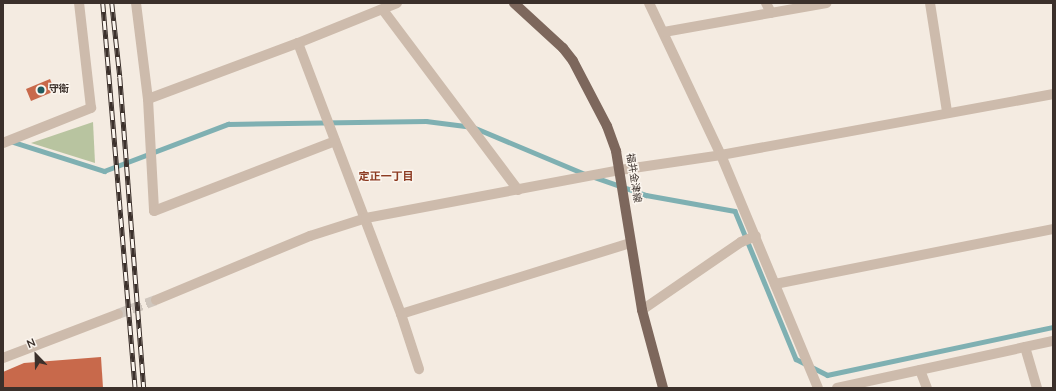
<!DOCTYPE html>
<meta charset="utf-8">
<style>
body{margin:0}
#map{position:relative;width:1056px;height:391px;overflow:hidden;background:#f4ebe1;font-family:"Nunito Sans","Noto Sans JP",sans-serif}
div>[style]{position:absolute}
[style*='--x']{left:calc(var(--x)*1px);top:calc(var(--y)*1px);width:calc(var(--w)*1px);rotate:calc(var(--a)*1deg)}
.green>*{inset:0;background:#b8c4a0}
.stream>*{height:4.5px;margin:-2.25px;padding:0 2.25px;transform-origin:2.25px;border-radius:2.25px;background:#7fb0b2}
.building>*{inset:0;background:#c8694b}
.minor-tunnel>*{height:10px;margin-top:-5px;transform-origin:0;background:repeating-linear-gradient(90deg,#cfc6bd 0 10px,transparent 0 15px)}
.minor>*{height:10px;margin:-5px;padding:0 5px;transform-origin:5px;border-radius:5px;background:#cdbbac}
.major>*{height:10px;margin:-5px;padding:0 5px;transform-origin:5px;border-radius:5px;background:#7d675c}
.rail>*{height:4.5px;margin-top:-2.25px;transform-origin:0;background:repeating-linear-gradient(90deg,#fbf5ee 0 9px,#3b302b 0 18px);box-sizing:border-box;border-block:1px solid #3b302b}
.dots>*{width:11px;height:11px;translate:-50% -50%;box-sizing:border-box;border:2px solid #fbf5ee;border-radius:50%}
span{translate:-50% -50%;white-space:nowrap;text-align:center;line-height:1.15;-webkit-text-stroke:3px #fbf5ee;paint-order:stroke}
.poi-label{font-size:10px;color:#3b302b;font-weight:700}
.left{translate:0 -50%;text-align:left}
.street-label{font-size:10px;color:#3b302b}
.neighbourhood-label{font-size:11px;color:#8c3b22;font-weight:700}
.frame{position:absolute;inset:0;border:4px solid #3b302b;pointer-events:none}
.north{position:absolute;left:16px;top:335px;width:40px;height:40px;-webkit-text-stroke:3px #fbf5ee;paint-order:stroke;rotate:337deg;font-size:11px;font-weight:700;line-height:16px;text-align:center;color:#3b302b}
.north::after{content:'';display:block;margin:auto;width:14px;height:18px;background:#3b302b;clip-path:polygon(50% 0,100% 100%,50% 72%,0 100%)}
</style>
<div id="map">
<div class="green">
<div style="clip-path:polygon(93px 122px,95px 163px,31px 143px)"></div>
</div>
<div class="stream">
<div style="--x:10;--y:141;--w:99;--a:17.7"></div>
<div style="--x:104;--y:171;--w:133;--a:-20.8"></div>
<div style="--x:228;--y:124;--w:198;--a:-0.9"></div>
<div style="--x:426;--y:121;--w:47;--a:7.3"></div>
<div style="--x:473;--y:127;--w:121;--a:22.8"></div>
<div style="--x:594;--y:177;--w:55;--a:19.1"></div>
<div style="--x:646;--y:195;--w:90;--a:10.2"></div>
<div style="--x:735;--y:211;--w:160;--a:67.6"></div>
<div style="--x:796;--y:359;--w:35;--a:27"></div>
<div style="--x:827;--y:375;--w:231;--a:-12"></div>
</div>
<div class="building">
<div style="clip-path:polygon(50px 79px,55px 91px,31px 101px,26px 89px)"></div>
<div style="clip-path:polygon(101px 357px,103px 388px,3px 388px,3px 372px,24px 363px)"></div>
</div>
<div class="minor-tunnel">
<div style="--x:118;--y:314;--w:40;--a:-20.2"></div>
</div>
<div class="minor">
<div style="--x:136;--y:3;--w:97;--a:82.9"></div>
<div style="--x:148;--y:99;--w:112;--a:86.9"></div>
<div style="--x:154;--y:211;--w:194;--a:-21.1"></div>
<div style="--x:397;--y:3;--w:107;--a:158"></div>
<div style="--x:298;--y:43;--w:290;--a:69.2"></div>
<div style="--x:401;--y:314;--w:58;--a:71.9"></div>
<div style="--x:649;--y:3;--w:168;--a:64.7"></div>
<div style="--x:721;--y:155;--w:252;--a:67.4"></div>
<div style="--x:766;--y:3;--w:11;--a:63"></div>
<div style="--x:930;--y:3;--w:110;--a:81.1"></div>
<div style="--x:383;--y:10;--w:225;--a:53.1"></div>
<div style="--x:664;--y:32;--w:165;--a:-10.1"></div>
<div style="--x:148;--y:99;--w:160;--a:-20.5"></div>
<div style="--x:3;--y:143;--w:95;--a:-21.7"></div>
<div style="--x:91;--y:108;--w:106;--a:-96.5"></div>
<div style="--x:775;--y:284;--w:283;--a:-11.2"></div>
<div style="--x:156;--y:300;--w:167;--a:-22.6"></div>
<div style="--x:310;--y:236;--w:59;--a:-17.8"></div>
<div style="--x:366;--y:218;--w:258;--a:-10.7"></div>
<div style="--x:620;--y:170;--w:102;--a:-8.4"></div>
<div style="--x:721;--y:155;--w:338;--a:-10.4"></div>
<div style="--x:642;--y:310;--w:120;--a:-34.5"></div>
<div style="--x:741;--y:242;--w:16;--a:-22"></div>
<div style="--x:401;--y:314;--w:240;--a:-17.2"></div>
<div style="--x:1025;--y:347;--w:43;--a:73.7"></div>
<div style="--x:3;--y:358;--w:123;--a:-20.9"></div>
<div style="--x:920;--y:370;--w:19;--a:69"></div>
<div style="--x:837;--y:388;--w:221;--a:-12.3"></div>
</div>
<div class="major">
<div style="--x:514;--y:3;--w:67;--a:42.6"></div>
<div style="--x:563;--y:48;--w:16;--a:52"></div>
<div style="--x:573;--y:61;--w:73;--a:62.4"></div>
<div style="--x:607;--y:126;--w:27;--a:70"></div>
<div style="--x:616;--y:151;--w:161;--a:80.7"></div>
<div style="--x:642;--y:310;--w:81;--a:74.9"></div>
</div>
<div class="rail">
<div style="--x:103;--y:3;--w:386;--a:85.2"></div>
<div style="--x:112;--y:3;--w:74;--a:83.8"></div>
<div style="--x:120;--y:77;--w:312;--a:85.6"></div>
</div>
<div class="dots">
<div style="left:41px;top:90px;background:#1f5a5e"></div>
</div>
<div class="poi-label">
<span class="left" style="left:49px;top:90px">守衛</span>
</div>
<div class="street-label">
<span style="left:633px;top:178px;rotate:81deg">福井金津線</span>
</div>
<div class="neighbourhood-label">
<span style="left:386px;top:177px">定正一丁目</span>
</div>
<div class="frame"></div>
<div class="north">N</div>
</div>
